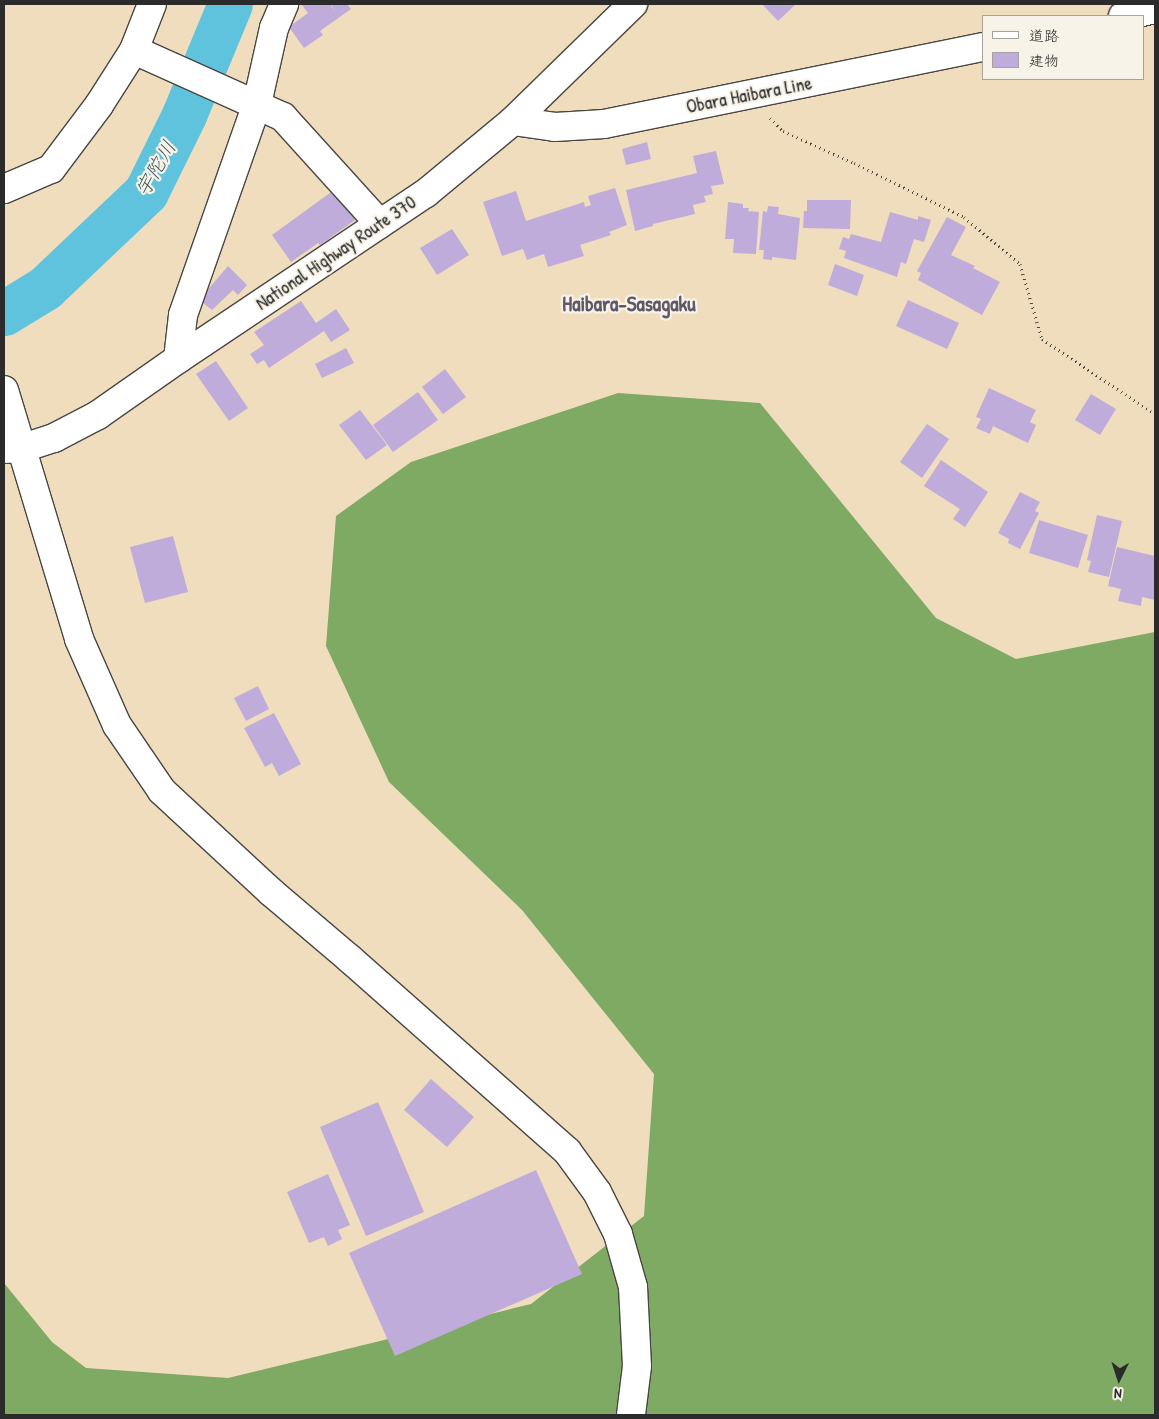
<!DOCTYPE html>
<meta charset="utf-8">
<style>
body{margin:0}
#map{position:relative;width:1159px;height:1419px;overflow:hidden;background:#f0ddbd;font-family:"Patrick Hand","Klee One",sans-serif}
div>[style]{position:absolute}
[style*='--x']{left:calc(var(--x)*1px);top:calc(var(--y)*1px);width:calc(var(--w)*1px);rotate:calc(var(--a)*1deg)}
.forest>*{inset:0;background:#7eaa63}
.river>*{height:45px;margin:-22.5px;padding:0 22.5px;transform-origin:22.5px;border-radius:22.5px;background:#60c3de}
.building>*{inset:0;background:#bfacda}
.path>*{height:3px;margin-top:-1.5px;transform-origin:0;background:repeating-linear-gradient(90deg,#494641 0 1px,transparent 0 5px)}
.roads{filter:drop-shadow(1px 0 #494641) drop-shadow(-1px 0 #494641) drop-shadow(0 1px #494641) drop-shadow(0 -1px #494641)}
.minor>*{height:28px;margin:-14px;padding:0 14px;transform-origin:14px;border-radius:14px;background:#fff}
.major>*{height:28px;margin:-14px;padding:0 14px;transform-origin:14px;border-radius:14px;background:#fff}
.highway>*{height:28px;margin:-14px;padding:0 14px;transform-origin:14px;border-radius:14px;background:#fff}
span{translate:-50% -50%;white-space:nowrap;text-align:center;line-height:1.15;-webkit-text-stroke:4.5px #f7f3e8;paint-order:stroke}
.street-label{font-size:19px;color:#2b2b2b}
.water-label{font-size:20px;color:#3b5961;font-style:italic}
.quarter-label{font-size:21px;color:#5f5868;font-weight:700}
.frame{position:absolute;inset:0;border:5px solid #2b2b2b;pointer-events:none}
.legend{position:absolute;left:982px;top:15px;width:162px;height:65px;box-sizing:border-box;background:#f7f3e8;border:1px solid #a5a39c;margin:0;padding:6px 9px;list-style:none;font-size:15px;color:#2b2b2b}
.legend li{display:flex;align-items:center;gap:10px;height:25px}
.legend b{width:25px;border:1px solid #a5a39c}
.north{position:absolute;left:1094px;top:1354px;width:50px;height:50px;-webkit-text-stroke:4px #f7f3e8;paint-order:stroke;rotate:184deg;font-size:14px;font-weight:700;line-height:20px;text-align:center;color:#2b2b2b}
.north::after{content:'';display:block;margin:auto;width:18px;height:22px;background:#2b2b2b;clip-path:polygon(50% 0,100% 100%,50% 72%,0 100%)}
</style>
<div id="map">
<div class="forest">
<div style="clip-path:polygon(618px 393px,760px 403px,936px 618px,1016px 659px,1155px 632px,1155px 1415px,4px 1415px,4px 1283px,52px 1342px,86px 1368px,228px 1378px,531px 1304px,644px 1216px,654px 1074px,522px 910px,389px 782px,326px 646px,336px 516px,411px 462px)"></div>
</div>
<div class="river">
<div style="--x:4;--y:313;--w:48;--a:-31.4"></div>
<div style="--x:45;--y:288;--w:139;--a:-43.5"></div>
<div style="--x:146;--y:192;--w:86;--a:-63.7"></div>
<div style="--x:184;--y:115;--w:120;--a:-67.5"></div>
</div>
<div class="building">
<div style="clip-path:polygon(301px 4px,330px 4px,335px 11px,331px 4px,347px 4px,351px 9px,320px 31px,323px 35px,304px 48px,289px 27px,308px 13px)"></div>
<div style="clip-path:polygon(762px 4px,796px 4px,778px 21px)"></div>
<div style="clip-path:polygon(647px 142px,651px 159px,626px 165px,622px 149px)"></div>
<div style="clip-path:polygon(716px 151px,724px 184px,711px 186px,713px 194px,704px 196px,706px 202px,693px 205px,695px 214px,653px 224px,653px 226px,635px 231px,626px 190px,697px 173px,693px 156px)"></div>
<div style="clip-path:polygon(615px 188px,627px 225px,609px 232px,611px 235px,580px 245px,584px 256px,548px 267px,544px 254px,527px 260px,523px 249px,502px 256px,483px 202px,516px 191px,526px 221px,584px 202px,585px 207px,591px 205px,588px 196px)"></div>
<div style="clip-path:polygon(334px 190px,359px 215px,354px 218px,355px 220px,320px 245px,318px 243px,291px 262px,272px 235px)"></div>
<div style="clip-path:polygon(807px 200px,851px 200px,850px 229px,803px 228px,804px 211px,807px 211px)"></div>
<div style="clip-path:polygon(728px 202px,743px 204px,743px 208px,749px 208px,748px 211px,759px 212px,756px 254px,733px 253px,734px 239px,725px 239px)"></div>
<div style="clip-path:polygon(768px 206px,779px 207px,778px 214px,800px 218px,796px 260px,772px 257px,772px 260px,763px 259px,764px 250px,759px 250px,763px 211px,767px 212px)"></div>
<div style="clip-path:polygon(890px 212px,918px 220px,918px 216px,931px 220px,924px 242px,914px 239px,906px 264px,901px 262px,897px 277px,844px 258px,846px 251px,839px 249px,843px 237px,849px 239px,851px 234px,881px 242px)"></div>
<div style="clip-path:polygon(947px 217px,966px 227px,951px 255px,975px 266px,973px 268px,1000px 282px,982px 315px,918px 280px,921px 273px,917px 271px)"></div>
<div style="clip-path:polygon(452px 229px,469px 255px,437px 275px,420px 248px)"></div>
<div style="clip-path:polygon(835px 264px,864px 275px,857px 296px,828px 285px)"></div>
<div style="clip-path:polygon(228px 266px,247px 285px,238px 295px,233px 290px,212px 310px,199px 300px)"></div>
<div style="clip-path:polygon(908px 300px,959px 323px,947px 349px,896px 326px)"></div>
<div style="clip-path:polygon(301px 301px,316px 323px,336px 309px,350px 330px,331px 342px,324px 331px,269px 368px,264px 360px,257px 364px,250px 354px,264px 345px,254px 332px)"></div>
<div style="clip-path:polygon(346px 348px,354px 363px,322px 378px,315px 364px)"></div>
<div style="clip-path:polygon(216px 361px,248px 408px,229px 421px,196px 374px)"></div>
<div style="clip-path:polygon(445px 369px,466px 397px,443px 414px,422px 387px)"></div>
<div style="clip-path:polygon(989px 388px,1036px 410px,1030px 422px,1036px 425px,1028px 443px,993px 426px,990px 434px,976px 428px,981px 419px,976px 417px)"></div>
<div style="clip-path:polygon(418px 392px,438px 420px,393px 452px,373px 425px)"></div>
<div style="clip-path:polygon(1091px 394px,1116px 409px,1100px 435px,1075px 420px)"></div>
<div style="clip-path:polygon(360px 410px,387px 445px,366px 460px,339px 425px)"></div>
<div style="clip-path:polygon(927px 424px,949px 439px,922px 478px,900px 462px)"></div>
<div style="clip-path:polygon(941px 460px,988px 492px,965px 527px,953px 519px,960px 509px,924px 486px)"></div>
<div style="clip-path:polygon(1020px 492px,1040px 502px,1035px 511px,1039px 513px,1020px 549px,1008px 543px,1009px 539px,998px 533px)"></div>
<div style="clip-path:polygon(1097px 515px,1122px 521px,1109px 577px,1088px 572px,1091px 561px,1087px 560px)"></div>
<div style="clip-path:polygon(1039px 520px,1088px 535px,1078px 568px,1029px 553px)"></div>
<div style="clip-path:polygon(173px 536px,188px 592px,145px 603px,130px 547px)"></div>
<div style="clip-path:polygon(1117px 547px,1155px 556px,1155px 600px,1142px 597px,1141px 606px,1118px 601px,1121px 589px,1108px 586px)"></div>
<div style="clip-path:polygon(258px 686px,269px 709px,246px 721px,234px 698px)"></div>
<div style="clip-path:polygon(274px 713px,301px 764px,279px 776px,272px 763px,265px 767px,244px 728px)"></div>
<div style="clip-path:polygon(431px 1079px,474px 1117px,447px 1147px,404px 1110px)"></div>
<div style="clip-path:polygon(378px 1102px,424px 1212px,366px 1236px,320px 1127px)"></div>
<div style="clip-path:polygon(536px 1170px,582px 1274px,395px 1356px,349px 1253px)"></div>
<div style="clip-path:polygon(328px 1174px,350px 1225px,338px 1230px,342px 1239px,328px 1246px,324px 1237px,309px 1243px,287px 1192px)"></div>
</div>
<div class="path">
<div style="--x:770;--y:118;--w:18;--a:45"></div>
<div style="--x:783;--y:131;--w:78;--a:24.3"></div>
<div style="--x:854;--y:163;--w:123;--a:26.1"></div>
<div style="--x:964;--y:217;--w:73;--a:40"></div>
<div style="--x:1020;--y:264;--w:78;--a:73.7"></div>
<div style="--x:1042;--y:339;--w:136;--a:33.6"></div>
</div>
<div class="roads">
<div class="minor">
<div style="--x:134;--y:50;--w:163;--a:24.2"></div>
<div style="--x:283;--y:117;--w:144;--a:47.8"></div>
<div style="--x:4;--y:189;--w:51;--a:-23.1"></div>
<div style="--x:51;--y:169;--w:80;--a:-53.1"></div>
<div style="--x:99;--y:105;--w:65;--a:-57.5"></div>
<div style="--x:134;--y:50;--w:49;--a:-68.6"></div>
<div style="--x:178;--y:359;--w:44;--a:-83.5"></div>
<div style="--x:183;--y:315;--w:224;--a:-70.7"></div>
<div style="--x:257;--y:104;--w:78;--a:-77.4"></div>
<div style="--x:274;--y:28;--w:26;--a:-67"></div>
<div style="--x:4;--y:390;--w:260;--a:73.2"></div>
<div style="--x:79;--y:639;--w:94;--a:66.2"></div>
<div style="--x:117;--y:725;--w:80;--a:55.7"></div>
<div style="--x:162;--y:791;--w:149;--a:42.8"></div>
<div style="--x:271;--y:892;--w:104;--a:40.3"></div>
<div style="--x:350;--y:959;--w:290;--a:41.5"></div>
<div style="--x:567;--y:1151;--w:51;--a:53.8"></div>
<div style="--x:597;--y:1192;--w:47;--a:63.4"></div>
<div style="--x:618;--y:1234;--w:55;--a:74.2"></div>
<div style="--x:633;--y:1287;--w:79;--a:87.1"></div>
<div style="--x:637;--y:1366;--w:49;--a:97"></div>
</div>
<div class="major">
<div style="--x:1123;--y:16;--w:33;--a:-12"></div>
<div style="--x:513;--y:121;--w:42;--a:8.1"></div>
<div style="--x:555;--y:127;--w:49;--a:-3.5"></div>
<div style="--x:604;--y:124;--w:387;--a:-11.5"></div>
</div>
<div class="highway">
<div style="--x:4;--y:449;--w:19;--a:-3"></div>
<div style="--x:23;--y:448;--w:33;--a:-18"></div>
<div style="--x:54;--y:438;--w:50;--a:-27.6"></div>
<div style="--x:98;--y:415;--w:98;--a:-35"></div>
<div style="--x:178;--y:359;--w:298;--a:-33.8"></div>
<div style="--x:426;--y:193;--w:113;--a:-39.6"></div>
<div style="--x:513;--y:121;--w:168;--a:-44.3"></div>
</div>
</div>
<div class="street-label">
<span style="left:749px;top:95px;rotate:-11deg">Obara Haibara Line</span>
<span style="left:336px;top:253px;rotate:-34deg">National Highway Route 370</span>
</div>
<div class="water-label">
<span style="left:155px;top:168px;rotate:-60deg">宇陀川</span>
</div>
<div class="quarter-label">
<span style="left:629px;top:304px">Haibara-Sasagaku</span>
</div>
<div class="frame"></div>
<ul class="legend">
<li><b style="height:6px;background:#fff"></b>道路</li>
<li><b style="height:14px;background:#bfacda"></b>建物</li>
</ul>
<div class="north">N</div>
</div>
